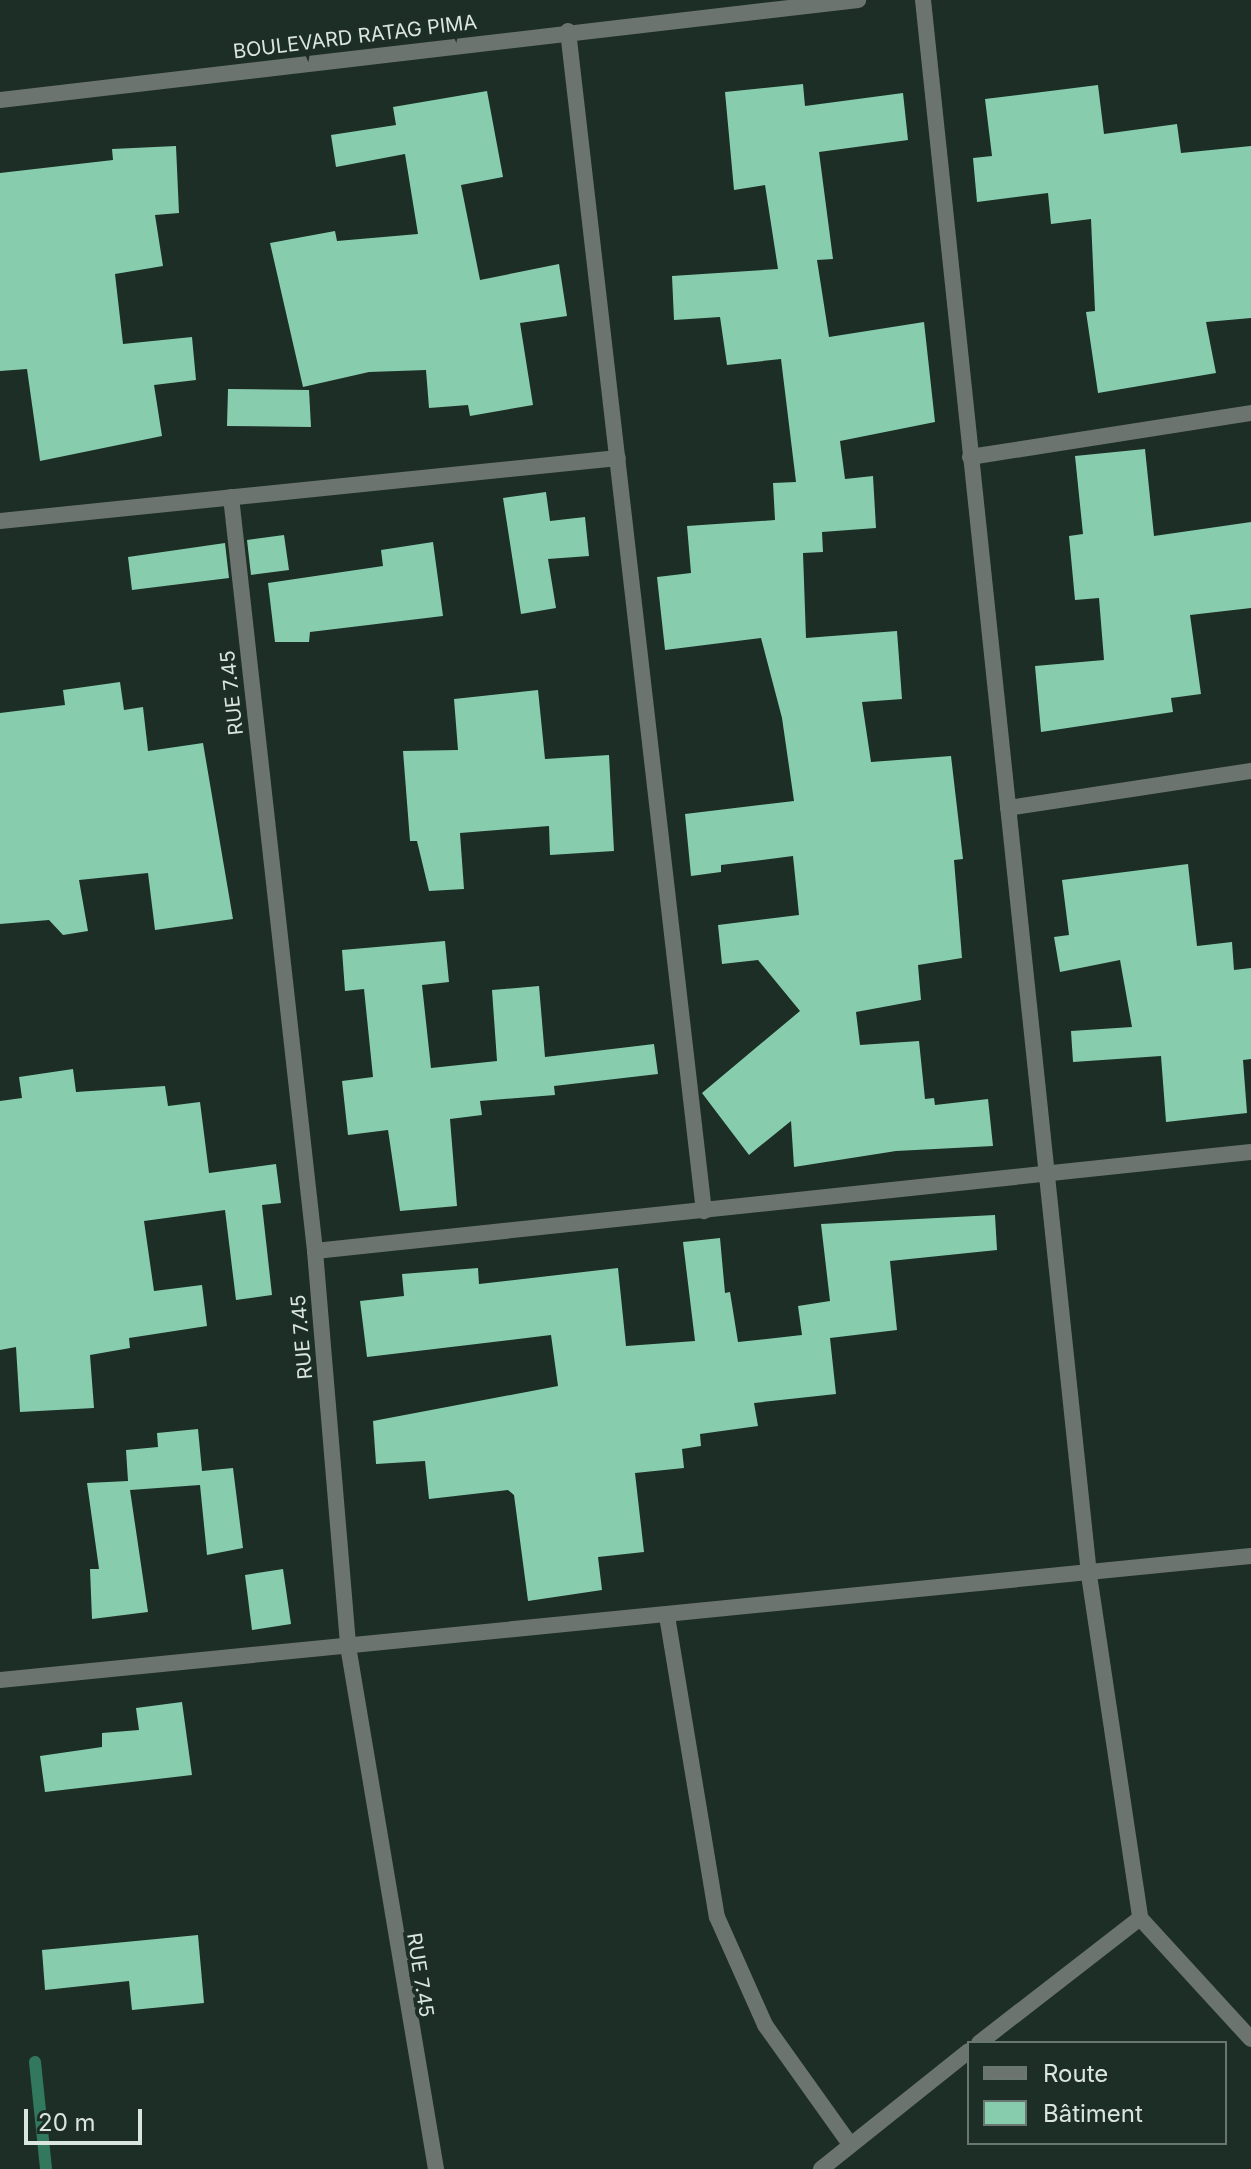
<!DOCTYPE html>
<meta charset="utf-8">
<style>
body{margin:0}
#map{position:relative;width:1251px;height:2169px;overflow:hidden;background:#1c2e26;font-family:Inter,sans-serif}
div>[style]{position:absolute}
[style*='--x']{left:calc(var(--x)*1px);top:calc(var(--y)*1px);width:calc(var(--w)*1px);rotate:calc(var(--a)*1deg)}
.stream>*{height:12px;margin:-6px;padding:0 6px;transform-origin:6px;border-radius:6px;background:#32785c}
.building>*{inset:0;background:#87cdad}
.minor>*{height:16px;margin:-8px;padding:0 8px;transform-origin:8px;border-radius:8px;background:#6c7470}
.tertiary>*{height:16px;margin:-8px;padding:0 8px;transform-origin:8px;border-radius:8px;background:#6c7470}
span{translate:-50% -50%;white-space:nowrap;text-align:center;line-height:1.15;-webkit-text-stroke:8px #1c2e26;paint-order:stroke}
.street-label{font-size:20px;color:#dae5df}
.legend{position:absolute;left:967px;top:2041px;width:260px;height:104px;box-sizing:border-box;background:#1c2e26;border:2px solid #687770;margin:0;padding:10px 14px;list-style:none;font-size:24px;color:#dae5df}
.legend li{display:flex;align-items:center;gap:16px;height:40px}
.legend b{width:40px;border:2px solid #687770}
.scale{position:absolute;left:24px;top:2109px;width:118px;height:36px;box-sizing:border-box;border:4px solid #dae5df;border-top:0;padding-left:10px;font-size:24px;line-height:28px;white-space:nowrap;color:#dae5df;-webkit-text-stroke:6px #1c2e26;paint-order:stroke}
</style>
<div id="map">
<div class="stream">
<div style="--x:35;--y:2062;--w:108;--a:84.1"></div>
</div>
<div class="building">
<div style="clip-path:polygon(803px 84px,805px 106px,903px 93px,908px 140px,819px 152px,833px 259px,817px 260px,829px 337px,924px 322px,935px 422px,840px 441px,845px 479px,873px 476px,876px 528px,822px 532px,823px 552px,803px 553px,806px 638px,897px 631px,902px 699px,862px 702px,871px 762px,951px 756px,963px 859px,954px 860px,962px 958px,918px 965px,921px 1000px,856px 1012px,860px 1045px,919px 1041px,925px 1099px,934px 1098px,935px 1105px,988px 1099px,993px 1146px,896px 1151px,794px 1167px,791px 1121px,749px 1155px,702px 1093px,800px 1011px,758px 960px,722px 964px,718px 925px,799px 915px,793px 856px,721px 865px,721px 872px,691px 876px,685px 814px,794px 801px,782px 718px,761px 638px,665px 650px,657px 577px,691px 573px,687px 526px,775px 520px,773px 483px,796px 482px,781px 359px,727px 365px,720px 317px,674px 320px,672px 276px,778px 269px,765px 185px,734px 190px,725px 92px)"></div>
<div style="clip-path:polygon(1098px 85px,1104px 134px,1177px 124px,1181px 153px,1251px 146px,1251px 318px,1206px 322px,1216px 373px,1098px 393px,1086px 312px,1095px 311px,1091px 219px,1051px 224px,1048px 193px,977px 202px,973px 158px,992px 156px,985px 99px)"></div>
<div style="clip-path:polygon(487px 91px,503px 177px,461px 185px,480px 280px,559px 264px,567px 316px,520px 323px,533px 405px,470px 416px,468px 405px,429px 408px,426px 370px,369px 372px,303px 387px,270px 243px,335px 231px,337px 241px,418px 234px,405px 154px,336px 167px,331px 135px,396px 125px,393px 107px)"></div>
<div style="clip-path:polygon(176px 146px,179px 213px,155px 215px,163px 266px,115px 274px,123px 344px,192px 337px,196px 380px,154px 385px,162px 436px,40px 461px,27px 369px,0 371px,0 173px,113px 160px,112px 149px)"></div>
<div style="clip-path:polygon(228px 389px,309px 390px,311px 427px,227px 426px)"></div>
<div style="clip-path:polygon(1145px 449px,1154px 536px,1251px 522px,1251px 608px,1190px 615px,1201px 694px,1171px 698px,1173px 712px,1041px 732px,1035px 666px,1104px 660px,1099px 598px,1075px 600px,1069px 536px,1083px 534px,1075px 456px)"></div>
<div style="clip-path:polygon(546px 492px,550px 521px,585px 517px,589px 556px,548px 559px,556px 608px,521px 614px,503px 498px)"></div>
<div style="clip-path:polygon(284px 535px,289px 570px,251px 575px,247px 540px)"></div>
<div style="clip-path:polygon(433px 542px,443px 616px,310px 632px,309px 642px,275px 642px,268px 583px,383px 566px,381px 550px)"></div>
<div style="clip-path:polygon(225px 543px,229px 578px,132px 590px,128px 557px)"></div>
<div style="clip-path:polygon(120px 682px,124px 710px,143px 707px,148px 751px,203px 743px,233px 919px,155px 930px,148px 873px,79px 880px,88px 931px,63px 935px,49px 920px,0 924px,0 713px,65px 705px,63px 690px)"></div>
<div style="clip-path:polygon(538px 690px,545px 759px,609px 755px,614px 851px,550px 855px,549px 826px,460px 833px,464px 889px,429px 891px,417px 841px,410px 841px,403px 751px,458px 750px,454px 699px)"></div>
<div style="clip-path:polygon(1188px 864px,1197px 946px,1232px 942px,1234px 970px,1251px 968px,1251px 1059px,1243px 1060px,1247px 1113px,1166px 1122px,1161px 1056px,1073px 1062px,1071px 1031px,1132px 1027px,1120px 960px,1060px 972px,1054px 937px,1069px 935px,1062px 880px)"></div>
<div style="clip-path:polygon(445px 941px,449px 982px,422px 985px,431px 1068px,497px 1061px,492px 990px,539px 986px,545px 1057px,654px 1044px,658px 1074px,554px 1086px,555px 1095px,480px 1101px,482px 1115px,450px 1119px,457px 1206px,400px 1211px,388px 1130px,348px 1135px,342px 1081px,373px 1077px,364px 989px,345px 991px,342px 950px)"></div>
<div style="clip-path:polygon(73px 1069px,76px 1092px,165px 1086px,168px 1106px,200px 1102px,209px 1173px,276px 1164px,281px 1203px,262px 1205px,272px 1295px,236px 1300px,225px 1210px,144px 1221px,154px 1291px,202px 1285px,207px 1326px,129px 1338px,130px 1348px,90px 1355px,94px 1408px,20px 1412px,16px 1347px,0 1350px,0 1101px,22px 1098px,19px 1077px)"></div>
<div style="clip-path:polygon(995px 1215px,997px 1250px,890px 1261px,897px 1330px,830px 1338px,836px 1394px,754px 1403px,758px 1426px,700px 1434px,701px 1446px,682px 1449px,684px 1468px,635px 1473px,644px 1552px,598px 1557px,602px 1590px,528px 1601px,514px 1495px,508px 1490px,429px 1499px,425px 1461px,376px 1464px,373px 1421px,558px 1386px,551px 1335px,367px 1357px,360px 1301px,404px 1296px,402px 1274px,478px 1268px,479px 1284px,618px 1268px,626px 1346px,695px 1341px,683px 1242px,720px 1238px,725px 1293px,730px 1292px,738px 1342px,802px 1335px,798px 1306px,830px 1301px,821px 1224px)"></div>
<div style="clip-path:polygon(198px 1429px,202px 1471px,233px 1468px,243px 1548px,207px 1555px,200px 1485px,130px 1490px,148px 1612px,92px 1619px,90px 1569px,99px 1569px,87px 1483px,128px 1481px,126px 1450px,158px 1447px,157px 1433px)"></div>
<div style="clip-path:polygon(283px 1569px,291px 1624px,252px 1630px,245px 1575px)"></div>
<div style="clip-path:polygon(182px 1702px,192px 1775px,45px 1792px,40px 1756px,102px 1747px,102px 1733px,139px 1730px,136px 1708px)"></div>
<div style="clip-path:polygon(198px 1935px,204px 2003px,132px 2010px,129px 1981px,45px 1990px,42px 1950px)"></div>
</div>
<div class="minor">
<div style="--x:923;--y:0;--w:1584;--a:83.98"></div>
<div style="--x:1089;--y:1575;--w:347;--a:81.5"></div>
<div style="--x:1140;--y:1918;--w:164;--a:47.5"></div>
<div style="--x:568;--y:31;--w:1188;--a:83.43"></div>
<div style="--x:970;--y:457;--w:284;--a:-8.9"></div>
<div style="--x:231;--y:497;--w:759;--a:83.64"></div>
<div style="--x:315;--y:1251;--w:396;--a:85.2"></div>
<div style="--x:348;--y:1646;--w:530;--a:80.45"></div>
<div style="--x:0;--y:521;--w:621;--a:-5.82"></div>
<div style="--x:1008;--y:808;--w:246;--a:-8.7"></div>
<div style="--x:315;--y:1251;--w:941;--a:-6.04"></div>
<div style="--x:667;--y:1616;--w:305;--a:80.6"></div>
<div style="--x:717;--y:1917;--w:118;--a:66"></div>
<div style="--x:765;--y:2025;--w:146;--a:54.5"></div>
<div style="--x:0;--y:1680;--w:1257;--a:-5.66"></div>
<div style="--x:979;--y:2043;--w:204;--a:-37.8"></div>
<div style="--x:821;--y:2169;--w:189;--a:-38.6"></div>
</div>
<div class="tertiary">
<div style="--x:0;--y:100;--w:864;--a:-6.65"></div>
</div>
<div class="street-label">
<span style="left:355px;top:37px;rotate:-7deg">BOULEVARD RATAG PIMA</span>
<span style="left:232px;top:693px;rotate:-96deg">RUE 7.45</span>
<span style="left:302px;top:1337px;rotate:-95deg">RUE 7.45</span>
<span style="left:420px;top:1975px;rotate:81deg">RUE 7.45</span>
</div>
<ul class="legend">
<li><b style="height:10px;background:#6c7470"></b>Route</li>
<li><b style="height:22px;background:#87cdad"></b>Bâtiment</li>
</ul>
<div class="scale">20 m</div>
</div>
